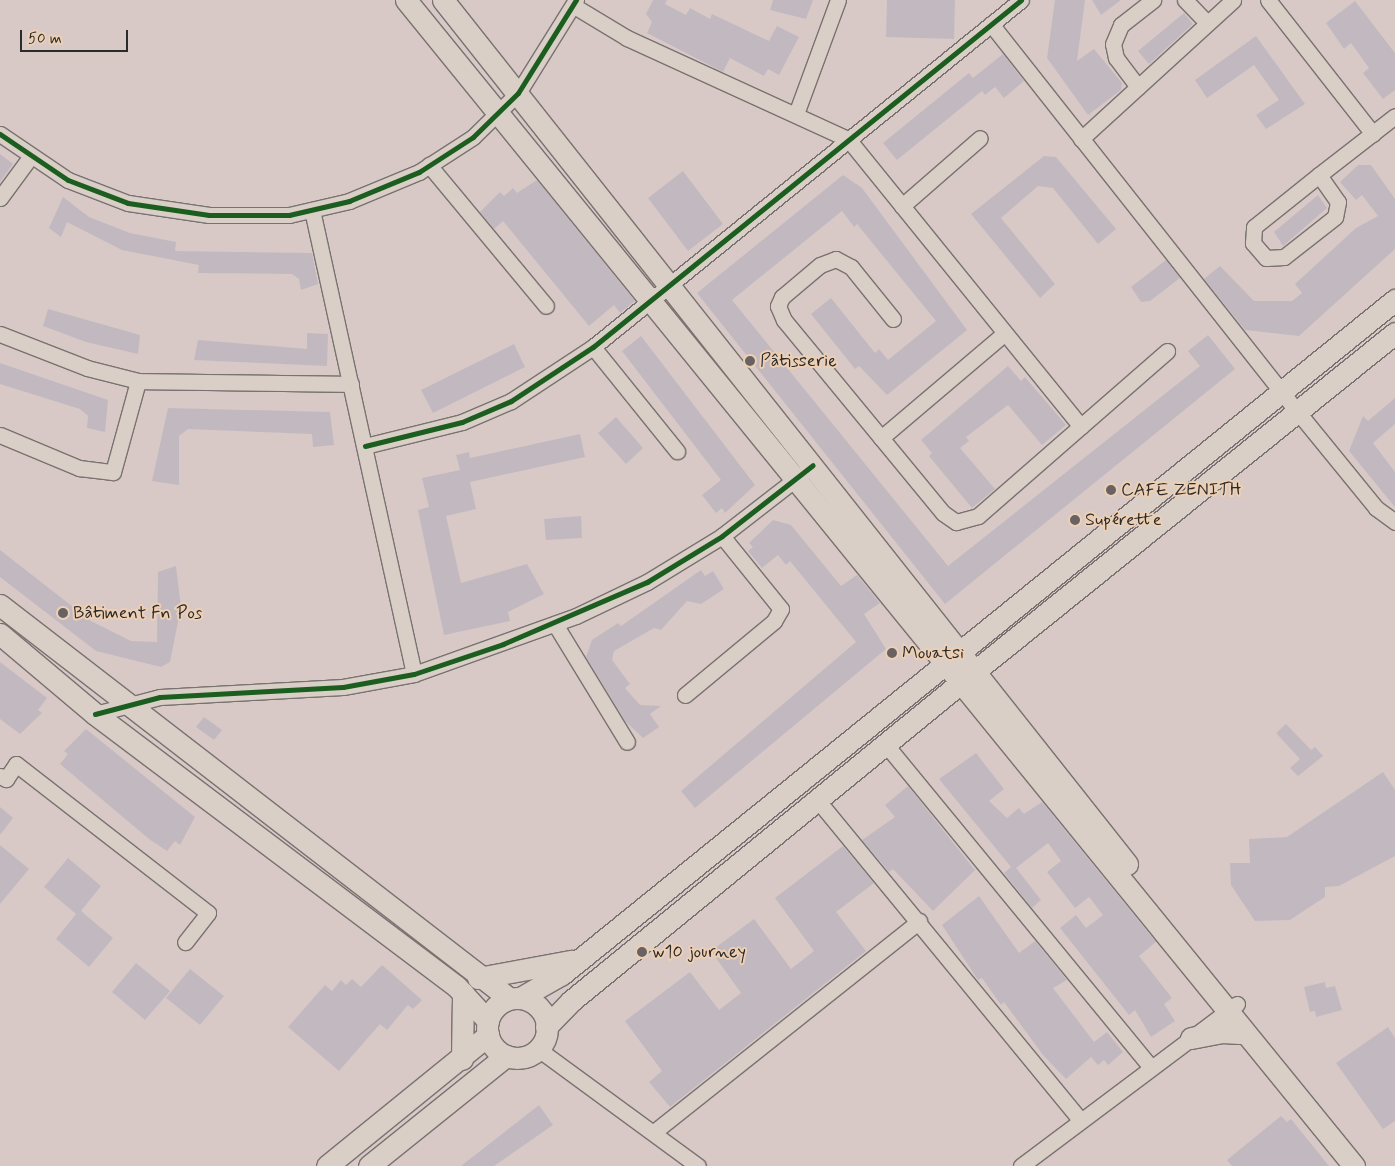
<!DOCTYPE html>
<meta charset="utf-8">
<style>
body{margin:0}
#map{position:relative;width:1395px;height:1166px;overflow:hidden;background:#d8c9c7;font-family:Mynerve,sans-serif}
div>[style]{position:absolute}
[style*='--x']{left:calc(var(--x)*1px);top:calc(var(--y)*1px);width:calc(var(--w)*1px);rotate:calc(var(--a)*1deg)}
.building>*{inset:0;background:#c2b9c0}
.roads{filter:drop-shadow(1px 0 #797271) drop-shadow(-1px 0 #797271) drop-shadow(0 1px #797271) drop-shadow(0 -1px #797271)}
.minor>*{height:15px;margin:-7.5px;padding:0 7.5px;transform-origin:7.5px;border-radius:7.5px;background:#dacfc6}
.secondary>*{height:21px;margin:-10.5px;padding:0 10.5px;transform-origin:10.5px;border-radius:10.5px;background:#dacfc6}
.secondary>.ring{margin:-10.5px;padding:0;box-sizing:content-box;background:none;border:21px solid #dacfc6;border-radius:50%}
.cycleway>*{height:5px;margin:-2.5px;padding:0 2.5px;transform-origin:2.5px;border-radius:2.5px;background:#1b5e20}
.dots>*{width:14px;height:14px;translate:-50% -50%;box-sizing:border-box;border:2px solid #edcfb3;border-radius:50%}
span{translate:-50% -50%;white-space:nowrap;text-align:center;line-height:1.15;-webkit-text-stroke:4px #edcfb3;paint-order:stroke}
.poi-label{font-size:18px;color:#2b2b2b}
.left{translate:0 -50%;text-align:left}
.scale{position:absolute;left:20px;top:30px;width:108px;height:22px;box-sizing:border-box;border:2px solid #2b2b2b;border-top:0;padding-left:6px;font-size:15px;line-height:18px;white-space:nowrap;color:#2b2b2b;-webkit-text-stroke:4px #edcfb3;paint-order:stroke}
</style>
<div id="map">
<div class="building">
<div style="clip-path:polygon(653px 0,667px 0,665px 4px,686px 15px,690px 8px,710px 19px,712px 14px,769px 41px,777px 26px,799px 37px,779px 75px,768px 69px,764px 76px,730px 58px,723px 72px,647px 33px,652px 22px,646px 14px)"></div>
<div style="clip-path:polygon(773px 0,813px 0,806px 19px,770px 10px)"></div>
<div style="clip-path:polygon(887px 0,955px 0,954px 39px,886px 37px)"></div>
<div style="clip-path:polygon(1055px 0,1085px 0,1077px 61px,1094px 49px,1122px 83px,1121px 90px,1088px 115px,1047px 58px)"></div>
<div style="clip-path:polygon(1092px 0,1121px 0,1101px 15px)"></div>
<div style="clip-path:polygon(1355px 1px,1395px 53px,1395px 90px,1383px 99px,1363px 73px,1369px 68px,1351px 43px,1344px 49px,1326px 23px)"></div>
<div style="clip-path:polygon(1184px 13px,1193px 24px,1149px 64px,1138px 51px)"></div>
<div style="clip-path:polygon(1256px 36px,1305px 104px,1266px 129px,1256px 115px,1279px 100px,1254px 65px,1207px 98px,1195px 80px)"></div>
<div style="clip-path:polygon(1003px 54px,1024px 81px,1004px 98px,995px 87px,985px 95px,982px 91px,897px 160px,883px 143px,969px 73px,973px 78px)"></div>
<div style="clip-path:polygon(0 154px,13px 164px,0 182px)"></div>
<div style="clip-path:polygon(1044px 156px,1056px 157px,1116px 229px,1098px 244px,1053px 188px,1038px 186px,1001px 218px,1055px 284px,1040px 298px,971px 214px)"></div>
<div style="clip-path:polygon(1358px 165px,1371px 165px,1395px 199px,1395px 249px,1299px 336px,1245px 330px,1204px 279px,1220px 266px,1254px 301px,1292px 301px,1302px 293px,1295px 284px,1356px 228px,1378px 216px,1362px 195px,1356px 200px,1340px 182px)"></div>
<div style="clip-path:polygon(683px 171px,723px 224px,688px 251px,648px 198px)"></div>
<div style="clip-path:polygon(843px 175px,862px 188px,967px 330px,887px 395px,859px 366px,855px 369px,811px 314px,831px 298px,875px 353px,879px 349px,888px 360px,936px 321px,857px 224px,854px 227px,842px 211px,732px 300px,948px 566px,1200px 366px,1188px 351px,1208px 335px,1235px 369px,945px 604px,697px 293px)"></div>
<div style="clip-path:polygon(537px 180px,635px 301px,620px 313px,614px 305px,589px 326px,503px 221px,494px 229px,480px 212px,500px 192px,504px 196px,513px 188px,517px 193px)"></div>
<div style="clip-path:polygon(1318px 195px,1327px 208px,1283px 246px,1274px 232px)"></div>
<div style="clip-path:polygon(63px 197px,89px 217px,130px 233px,176px 242px,175px 251px,312px 253px,318px 284px,301px 290px,299px 279px,292px 274px,198px 273px,199px 265px,122px 250px,67px 222px,61px 237px,49px 228px)"></div>
<div style="clip-path:polygon(1166px 260px,1180px 278px,1150px 301px,1141px 302px,1131px 287px)"></div>
<div style="clip-path:polygon(48px 309px,140px 335px,138px 354px,86px 342px,43px 326px)"></div>
<div style="clip-path:polygon(307px 333px,328px 334px,327px 366px,194px 360px,198px 340px,307px 349px)"></div>
<div style="clip-path:polygon(641px 336px,755px 485px,725px 513px,722px 508px,716px 513px,702px 495px,721px 480px,622px 351px)"></div>
<div style="clip-path:polygon(514px 344px,525px 367px,433px 413px,421px 390px)"></div>
<div style="clip-path:polygon(0 363px,108px 400px,105px 432px,87px 428px,88px 416px,80px 409px,0 384px)"></div>
<div style="clip-path:polygon(1008px 366px,1021px 381px,1025px 377px,1066px 425px,1042px 445px,1008px 405px,966px 437px,969px 441px,960px 448px,995px 489px,972px 508px,929px 456px,932px 453px,921px 440px)"></div>
<div style="clip-path:polygon(1395px 398px,1395px 424px,1373px 443px,1395px 472px,1395px 507px,1349px 451px,1363px 416px,1368px 421px)"></div>
<div style="clip-path:polygon(168px 408px,330px 412px,334px 445px,313px 447px,312px 434px,188px 429px,179px 436px,179px 485px,152px 481px)"></div>
<div style="clip-path:polygon(616px 417px,643px 448px,626px 464px,598px 433px)"></div>
<div style="clip-path:polygon(580px 434px,585px 457px,470px 482px,476px 509px,446px 516px,461px 583px,527px 564px,544px 594px,508px 612px,510px 621px,444px 635px,418px 510px,429px 507px,422px 478px,460px 470px,456px 455px,469px 452px,470px 458px)"></div>
<div style="clip-path:polygon(581px 516px,582px 538px,546px 540px,544px 519px)"></div>
<div style="clip-path:polygon(773px 520px,791px 525px,841px 586px,857px 575px,880px 603px,864px 614px,886px 649px,695px 808px,681px 791px,856px 642px,790px 561px,786px 565px,778px 555px,762px 568px,748px 551px,753px 547px,749px 543px)"></div>
<div style="clip-path:polygon(0 550px,91px 621px,131px 641px,157px 642px,158px 572px,176px 566px,181px 607px,170px 662px,161px 667px,96px 651px,0 577px)"></div>
<div style="clip-path:polygon(701px 570px,705px 576px,713px 571px,724px 589px,701px 604px,687px 601px,661px 630px,654px 628px,614px 651px,612px 660px,630px 684px,625px 688px,640px 705px,661px 706px,650px 714px,659px 727px,643px 738px,625px 721px,586px 657px,592px 640px,618px 623px,621px 626px)"></div>
<div style="clip-path:polygon(0 662px,47px 698px,38px 710px,42px 713px,20px 734px,0 719px)"></div>
<div style="clip-path:polygon(204px 717px,222px 730px,214px 740px,196px 727px)"></div>
<div style="clip-path:polygon(1286px 724px,1311px 750px,1315px 747px,1323px 756px,1298px 776px,1290px 768px,1300px 759px,1276px 733px)"></div>
<div style="clip-path:polygon(86px 729px,195px 817px,180px 845px,175px 841px,167px 851px,149px 839px,60px 764px,68px 754px,64px 751px)"></div>
<div style="clip-path:polygon(976px 753px,1004px 789px,989px 801px,1007px 818px,1019px 808px,1024px 814px,1042px 802px,1156px 942px,1139px 956px,1172px 998px,1164px 1004px,1175px 1021px,1151px 1037px,1135px 1010px,1129px 1015px,1060px 928px,1076px 915px,1086px 928px,1103px 915px,1089px 897px,1075px 908px,1047px 872px,1061px 861px,1048px 843px,1016px 868px,1041px 900px,1032px 908px,1004px 873px,1011px 867px,939px 779px)"></div>
<div style="clip-path:polygon(1383px 772px,1395px 790px,1395px 856px,1339px 886px,1325px 887px,1325px 897px,1290px 920px,1255px 921px,1231px 885px,1230px 863px,1250px 863px,1249px 839px,1287px 837px)"></div>
<div style="clip-path:polygon(908px 786px,975px 870px,933px 911px,893px 869px,889px 872px,862px 840px,895px 817px,885px 805px)"></div>
<div style="clip-path:polygon(0 807px,13px 818px,0 835px)"></div>
<div style="clip-path:polygon(0 845px,29px 869px,0 904px)"></div>
<div style="clip-path:polygon(843px 846px,874px 883px,836px 912px,866px 951px,670px 1107px,649px 1082px,662px 1071px,625px 1021px,690px 972px,719px 1010px,741px 993px,711px 951px,754px 919px,791px 969px,814px 951px,775px 898px)"></div>
<div style="clip-path:polygon(68px 858px,101px 886px,81px 911px,113px 938px,89px 967px,56px 939px,76px 914px,44px 887px)"></div>
<div style="clip-path:polygon(979px 896px,1019px 953px,1035px 941px,1067px 980px,1053px 988px,1094px 1042px,1107px 1032px,1123px 1052px,1108px 1065px,1104px 1060px,1098px 1065px,1091px 1057px,1066px 1079px,1043px 1055px,1004px 1002px,1001px 1005px,982px 978px,978px 980px,942px 925px)"></div>
<div style="clip-path:polygon(136px 963px,170px 991px,145px 1020px,112px 992px)"></div>
<div style="clip-path:polygon(382px 965px,422px 1000px,413px 1009px,408px 1005px,387px 1030px,380px 1024px,339px 1071px,288px 1027px,325px 985px,332px 991px,341px 980px,346px 985px,352px 979px,361px 987px)"></div>
<div style="clip-path:polygon(190px 969px,224px 996px,200px 1025px,166px 998px)"></div>
<div style="clip-path:polygon(1325px 982px,1326px 988px,1335px 986px,1342px 1010px,1316px 1017px,1315px 1011px,1310px 1012px,1304px 987px)"></div>
<div style="clip-path:polygon(1388px 1027px,1395px 1038px,1395px 1121px,1383px 1129px,1336px 1063px)"></div>
<div style="clip-path:polygon(539px 1105px,553px 1125px,494px 1166px,461px 1166px)"></div>
<div style="clip-path:polygon(1281px 1116px,1287px 1122px,1291px 1119px,1329px 1166px,1232px 1166px,1227px 1160px)"></div>
</div>
<div class="roads">
<div class="minor">
<div style="--x:1185;--y:0;--w:32;--a:46"></div>
<div style="--x:1268;--y:0;--w:170;--a:51.9"></div>
<div style="--x:574;--y:6;--w:62;--a:31.1"></div>
<div style="--x:627;--y:38;--w:243;--a:24.6"></div>
<div style="--x:848;--y:139;--w:370;--a:51"></div>
<div style="--x:991;--y:24;--w:493;--a:51.7"></div>
<div style="--x:1297;--y:411;--w:125;--a:50.8"></div>
<div style="--x:1376;--y:508;--w:24;--a:36"></div>
<div style="--x:1138;--y:87;--w:36;--a:-127"></div>
<div style="--x:1116;--y:58;--w:14;--a:-102"></div>
<div style="--x:1113;--y:44;--w:21;--a:-67"></div>
<div style="--x:1121;--y:25;--w:41;--a:-38"></div>
<div style="--x:796;--y:114;--w:121;--a:-69.8"></div>
<div style="--x:0;--y:134;--w:82;--a:34.1"></div>
<div style="--x:68;--y:180;--w:64;--a:21"></div>
<div style="--x:128;--y:203;--w:82;--a:8.4"></div>
<div style="--x:209;--y:215;--w:80;--a:0"></div>
<div style="--x:289;--y:215;--w:62;--a:-13.1"></div>
<div style="--x:349;--y:201;--w:76;--a:-22.5"></div>
<div style="--x:419;--y:172;--w:64;--a:-32.9"></div>
<div style="--x:473;--y:137;--w:63;--a:-44.4"></div>
<div style="--x:518;--y:93;--w:110;--a:-58.1"></div>
<div style="--x:1081;--y:139;--w:206;--a:-42.4"></div>
<div style="--x:429;--y:165;--w:183;--a:50.3"></div>
<div style="--x:1319;--y:175;--w:33;--a:55"></div>
<div style="--x:1338;--y:202;--w:15;--a:101"></div>
<div style="--x:1335;--y:217;--w:65;--a:141.9"></div>
<div style="--x:1284;--y:257;--w:18;--a:177"></div>
<div style="--x:1266;--y:258;--w:20;--a:-131"></div>
<div style="--x:1253;--y:243;--w:16;--a:-86"></div>
<div style="--x:1254;--y:227;--w:83;--a:-38.7"></div>
<div style="--x:1319;--y:175;--w:96;--a:-37.8"></div>
<div style="--x:0;--y:198;--w:52;--a:-53.6"></div>
<div style="--x:902;--y:206;--w:103;--a:-41.1"></div>
<div style="--x:312;--y:210;--w:475;--a:77.6"></div>
<div style="--x:893;--y:319;--w:67;--a:-128.9"></div>
<div style="--x:851;--y:267;--w:17;--a:-152"></div>
<div style="--x:836;--y:259;--w:17;--a:159"></div>
<div style="--x:820;--y:265;--w:50;--a:139.9"></div>
<div style="--x:782;--y:297;--w:10;--a:114"></div>
<div style="--x:778;--y:306;--w:15;--a:67"></div>
<div style="--x:784;--y:320;--w:250;--a:50.5"></div>
<div style="--x:943;--y:513;--w:16;--a:35"></div>
<div style="--x:956;--y:522;--w:23;--a:-15"></div>
<div style="--x:978;--y:516;--w:251;--a:-41.1"></div>
<div style="--x:0;--y:334;--w:93;--a:21.3"></div>
<div style="--x:87;--y:368;--w:53;--a:14.3"></div>
<div style="--x:138;--y:381;--w:213;--a:0.8"></div>
<div style="--x:593;--y:347;--w:134;--a:51.1"></div>
<div style="--x:0;--y:435;--w:86;--a:22.7"></div>
<div style="--x:79;--y:468;--w:34;--a:7"></div>
<div style="--x:113;--y:472;--w:94;--a:-74.6"></div>
<div style="--x:881;--y:438;--w:162;--a:-40.3"></div>
<div style="--x:365;--y:446;--w:100;--a:-13.9"></div>
<div style="--x:462;--y:422;--w:53;--a:-23.2"></div>
<div style="--x:511;--y:401;--w:98;--a:-33.4"></div>
<div style="--x:593;--y:347;--w:551;--a:-39.03"></div>
<div style="--x:555;--y:624;--w:138;--a:58.6"></div>
<div style="--x:685;--y:695;--w:116;--a:-39.7"></div>
<div style="--x:774;--y:621;--w:14;--a:-60"></div>
<div style="--x:781;--y:609;--w:94;--a:-128.9"></div>
<div style="--x:95;--y:714;--w:67;--a:-14.7"></div>
<div style="--x:160;--y:697;--w:183;--a:-3.1"></div>
<div style="--x:343;--y:687;--w:72;--a:-10.4"></div>
<div style="--x:414;--y:674;--w:172;--a:-19.7"></div>
<div style="--x:576;--y:616;--w:79;--a:-25.6"></div>
<div style="--x:647;--y:582;--w:88;--a:-31.5"></div>
<div style="--x:722;--y:536;--w:101;--a:-37.8"></div>
<div style="--x:887;--y:746;--w:416;--a:50.6"></div>
<div style="--x:0;--y:776;--w:7;--a:27"></div>
<div style="--x:6;--y:779;--w:18;--a:-56"></div>
<div style="--x:16;--y:764;--w:243;--a:37.8"></div>
<div style="--x:208;--y:913;--w:37;--a:128"></div>
<div style="--x:819;--y:802;--w:410;--a:50.6"></div>
<div style="--x:538;--y:1049;--w:198;--a:36.2"></div>
<div style="--x:654;--y:1132;--w:339;--a:-38.5"></div>
<div style="--x:1021;--y:1166;--w:270;--a:-36.9"></div>
</div>
<div class="secondary">
<div style="--x:406;--y:0;--w:1503;--a:50.89"></div>
<div style="--x:443;--y:0;--w:1102;--a:51.63"></div>
<div style="--x:0;--y:605;--w:644;--a:37.69"></div>
<div style="--x:0;--y:634;--w:124;--a:40.1"></div>
<div style="--x:95;--y:714;--w:453;--a:37"></div>
<div style="--x:457;--y:987;--w:46;--a:47.6"></div>
<div style="--x:478;--y:978;--w:95;--a:-10.4"></div>
<div style="--x:520;--y:998;--w:48;--a:-29.7"></div>
<div style="--x:562;--y:974;--w:1072;--a:-38.98"></div>
<div class="ring" style="left:487px;top:998px;width:39px;height:39px"></div>
<div style="--x:546;--y:1027;--w:36;--a:-46"></div>
<div style="--x:571;--y:1001;--w:522;--a:-39.24"></div>
<div style="--x:975;--y:671;--w:539;--a:-38.83"></div>
<div style="--x:1191;--y:1038;--w:32;--a:-11"></div>
<div style="--x:1222;--y:1032;--w:22;--a:3"></div>
<div style="--x:462;--y:1059;--w:66;--a:-89.1"></div>
<div style="--x:327;--y:1166;--w:208;--a:-39.1"></div>
<div style="--x:369;--y:1166;--w:176;--a:-38.8"></div>
</div>
</div>
<div class="cycleway">
<div style="--x:0;--y:134;--w:82;--a:34.1"></div>
<div style="--x:68;--y:180;--w:64;--a:21"></div>
<div style="--x:128;--y:203;--w:82;--a:8.4"></div>
<div style="--x:209;--y:215;--w:80;--a:0"></div>
<div style="--x:289;--y:215;--w:62;--a:-13.1"></div>
<div style="--x:349;--y:201;--w:76;--a:-22.5"></div>
<div style="--x:419;--y:172;--w:64;--a:-32.9"></div>
<div style="--x:473;--y:137;--w:63;--a:-44.4"></div>
<div style="--x:518;--y:93;--w:110;--a:-58.1"></div>
<div style="--x:365;--y:446;--w:100;--a:-13.9"></div>
<div style="--x:462;--y:422;--w:53;--a:-23.2"></div>
<div style="--x:511;--y:401;--w:98;--a:-33.4"></div>
<div style="--x:593;--y:347;--w:551;--a:-39.03"></div>
<div style="--x:95;--y:714;--w:67;--a:-14.7"></div>
<div style="--x:160;--y:697;--w:183;--a:-3.1"></div>
<div style="--x:343;--y:687;--w:72;--a:-10.4"></div>
<div style="--x:414;--y:674;--w:94;--a:-18.6"></div>
<div style="--x:503;--y:644;--w:157;--a:-23.3"></div>
<div style="--x:647;--y:582;--w:88;--a:-31.5"></div>
<div style="--x:722;--y:536;--w:115;--a:-38"></div>
</div>
<div class="dots">
<div style="left:750px;top:361px;background:#686262"></div>
<div style="left:1111px;top:490px;background:#686262"></div>
<div style="left:1075px;top:520px;background:#686262"></div>
<div style="left:63px;top:613px;background:#686262"></div>
<div style="left:892px;top:653px;background:#686262"></div>
<div style="left:642px;top:952px;background:#686262"></div>
</div>
<div class="poi-label">
<span class="left" style="left:760px;top:361px">Pâtisserie</span>
<span class="left" style="left:1121px;top:490px">CAFE ZENITH</span>
<span class="left" style="left:1085px;top:520px">Supérette</span>
<span class="left" style="left:73px;top:613px">Bâtiment Fn Pos</span>
<span class="left" style="left:902px;top:653px">Mouatsi</span>
<span class="left" style="left:652px;top:952px">w10 journey</span>
</div>
<div class="scale">50 m</div>
</div>
